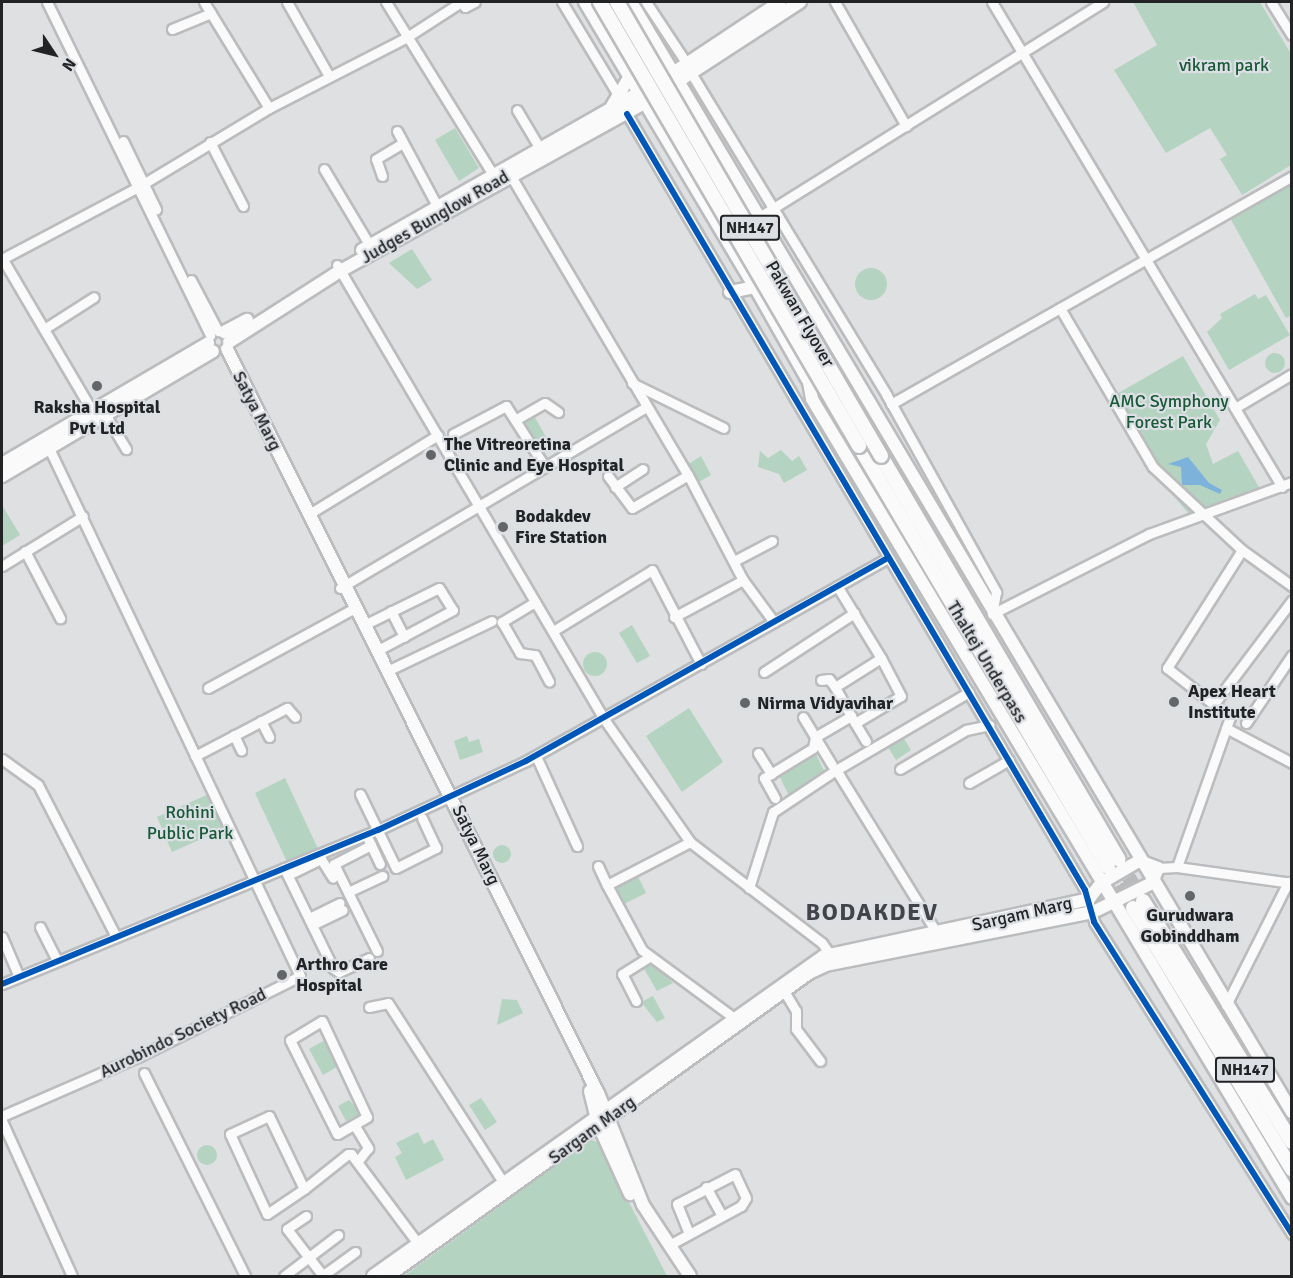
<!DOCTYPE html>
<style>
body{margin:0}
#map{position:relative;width:1293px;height:1278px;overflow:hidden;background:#dee0e2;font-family:Signika,sans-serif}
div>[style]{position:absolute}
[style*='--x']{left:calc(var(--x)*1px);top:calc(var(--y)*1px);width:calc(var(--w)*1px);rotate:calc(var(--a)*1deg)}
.green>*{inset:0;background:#b4d3c0}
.round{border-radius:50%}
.water>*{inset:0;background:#7db2db}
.highway-tunnel>*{height:14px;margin-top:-7px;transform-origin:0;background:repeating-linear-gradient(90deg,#b8babc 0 14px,transparent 0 21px)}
.roads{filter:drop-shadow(2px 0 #bbbcbe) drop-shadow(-2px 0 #bbbcbe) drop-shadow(0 2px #bbbcbe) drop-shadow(0 -2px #bbbcbe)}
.minor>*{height:9px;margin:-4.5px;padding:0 4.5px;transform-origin:4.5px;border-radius:4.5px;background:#fafafb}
.major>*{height:12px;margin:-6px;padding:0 6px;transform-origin:6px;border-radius:6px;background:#fafafb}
.highway>*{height:14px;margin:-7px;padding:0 7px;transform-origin:7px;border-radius:7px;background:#fafafb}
.bridges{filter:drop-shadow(2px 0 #bbbcbe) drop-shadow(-2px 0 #bbbcbe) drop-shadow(0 2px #bbbcbe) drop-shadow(0 -2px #bbbcbe)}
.highway-bridge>*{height:14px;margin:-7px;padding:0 7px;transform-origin:7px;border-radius:7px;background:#fafafb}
.cycleway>*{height:6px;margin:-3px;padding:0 3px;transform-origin:3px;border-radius:3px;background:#0057b8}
.dots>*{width:16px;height:16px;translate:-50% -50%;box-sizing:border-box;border:3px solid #dcdfe4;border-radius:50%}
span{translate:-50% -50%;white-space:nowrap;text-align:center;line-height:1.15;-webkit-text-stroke:4.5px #dcdfe4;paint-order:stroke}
.shield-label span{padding:2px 4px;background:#dcdfe4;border:2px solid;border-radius:4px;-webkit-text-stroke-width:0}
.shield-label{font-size:16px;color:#222325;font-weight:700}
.park-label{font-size:18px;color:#185937}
.street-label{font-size:18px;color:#222325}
.poi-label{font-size:18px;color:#222325;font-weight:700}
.left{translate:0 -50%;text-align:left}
.district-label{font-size:24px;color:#424449;font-weight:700;letter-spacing:1.5px}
.frame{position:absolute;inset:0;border:3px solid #222325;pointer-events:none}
.north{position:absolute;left:24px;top:24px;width:60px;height:60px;-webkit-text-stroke:4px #dcdfe4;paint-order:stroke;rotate:125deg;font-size:16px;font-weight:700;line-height:24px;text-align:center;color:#222325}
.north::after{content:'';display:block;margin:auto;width:21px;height:27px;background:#222325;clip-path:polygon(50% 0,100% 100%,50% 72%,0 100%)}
</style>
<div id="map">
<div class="green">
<div style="clip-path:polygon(1133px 2px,1260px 2px,1291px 54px,1291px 165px,1242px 195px,1220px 159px,1227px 155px,1210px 128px,1166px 153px,1114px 70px,1157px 45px)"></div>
<div style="clip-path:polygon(455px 128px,479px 168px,459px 181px,435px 140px)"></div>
<div style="clip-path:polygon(1291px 185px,1292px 315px,1286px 318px,1230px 218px)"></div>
<div style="clip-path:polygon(412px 249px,432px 280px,417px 289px,389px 263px)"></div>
<div class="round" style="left:855px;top:268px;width:32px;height:32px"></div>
<div style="clip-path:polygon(1255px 294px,1258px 299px,1266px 295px,1290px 335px,1229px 370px,1207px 332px,1222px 318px,1220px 314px)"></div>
<div class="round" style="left:1265px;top:353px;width:20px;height:20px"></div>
<div style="clip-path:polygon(1183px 356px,1220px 420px,1206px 444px,1213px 464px,1238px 451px,1260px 489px,1190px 515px,1165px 486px,1115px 395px)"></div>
<div style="clip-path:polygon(533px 414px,546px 437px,533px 444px,521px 421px)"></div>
<div style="clip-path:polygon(781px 450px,792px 461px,799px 456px,807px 470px,784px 483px,779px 474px,758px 467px,760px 451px,768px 458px)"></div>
<div style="clip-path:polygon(701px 456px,711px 475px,697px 483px,687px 465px)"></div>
<div style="clip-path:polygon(2px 505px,20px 535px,2px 546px)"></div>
<div style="clip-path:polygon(632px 625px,650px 656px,637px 663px,619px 633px)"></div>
<div class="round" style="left:583px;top:652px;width:24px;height:24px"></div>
<div style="clip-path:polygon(689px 708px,723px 762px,682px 792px,646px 736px)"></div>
<div style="clip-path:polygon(901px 734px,911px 750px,896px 760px,886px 744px)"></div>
<div style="clip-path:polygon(467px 736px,469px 742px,479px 739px,483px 752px,460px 760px,454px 741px)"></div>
<div style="clip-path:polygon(816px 754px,827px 777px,789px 796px,778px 773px)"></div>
<div style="clip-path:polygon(285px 778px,319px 851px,288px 864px,255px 793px)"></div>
<div style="clip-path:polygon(209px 794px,224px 829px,172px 852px,157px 817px)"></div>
<div class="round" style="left:493px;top:845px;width:18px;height:18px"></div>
<div style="clip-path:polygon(637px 874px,646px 893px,624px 904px,614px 885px)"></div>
<div style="clip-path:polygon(652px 962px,673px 983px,657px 991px,643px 967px)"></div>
<div style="clip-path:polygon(653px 996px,665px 1018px,657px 1022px,641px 1002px)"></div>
<div style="clip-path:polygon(502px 999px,517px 1000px,523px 1013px,497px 1025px)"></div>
<div style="clip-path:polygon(327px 1039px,340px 1065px,323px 1075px,309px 1049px)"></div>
<div style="clip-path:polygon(481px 1098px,497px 1122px,485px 1130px,469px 1105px)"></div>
<div style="clip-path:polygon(349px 1100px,362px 1113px,346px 1121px,338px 1106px)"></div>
<div style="clip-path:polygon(418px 1132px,424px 1144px,433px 1139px,444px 1160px,406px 1180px,395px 1157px,402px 1153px,396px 1143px)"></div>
<div style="clip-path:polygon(591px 1140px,598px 1142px,667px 1276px,404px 1276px)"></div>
<div class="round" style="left:197px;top:1145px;width:20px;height:20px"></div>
</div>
<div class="water">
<div style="clip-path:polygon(1188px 457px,1209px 483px,1222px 490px,1220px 494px,1200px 485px,1182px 485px,1181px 467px,1168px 464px)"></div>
</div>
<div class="highway-tunnel">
<div style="--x:1118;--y:859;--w:49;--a:59.2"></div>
<div style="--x:1108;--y:867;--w:46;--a:58.4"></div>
</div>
<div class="roads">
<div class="minor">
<div style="--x:47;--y:2;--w:371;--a:63.9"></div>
<div style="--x:204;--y:2;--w:124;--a:58.5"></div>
<div style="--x:287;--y:2;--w:85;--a:60.4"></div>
<div style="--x:386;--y:2;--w:211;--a:58.2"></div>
<div style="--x:562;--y:2;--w:109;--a:58.9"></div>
<div style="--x:646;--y:2;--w:74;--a:56.5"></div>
<div style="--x:835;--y:2;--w:143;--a:60.2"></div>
<div style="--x:992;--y:2;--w:565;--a:59.12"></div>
<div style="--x:1271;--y:2;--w:39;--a:58"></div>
<div style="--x:462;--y:3;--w:5;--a:53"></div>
<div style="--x:465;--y:7;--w:11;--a:-27"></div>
<div style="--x:172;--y:29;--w:42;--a:-22.3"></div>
<div style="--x:691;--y:73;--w:376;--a:58.7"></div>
<div style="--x:886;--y:394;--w:227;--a:60.9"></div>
<div style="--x:996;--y:592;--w:22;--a:100"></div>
<div style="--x:517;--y:110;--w:43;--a:59.3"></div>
<div style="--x:627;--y:114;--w:901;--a:59.45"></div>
<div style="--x:1085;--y:890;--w:33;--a:74"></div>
<div style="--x:1094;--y:922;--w:370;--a:57.6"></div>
<div style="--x:397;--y:131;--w:85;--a:61.9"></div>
<div style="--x:123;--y:141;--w:76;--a:64.1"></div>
<div style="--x:210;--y:142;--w:72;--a:62.7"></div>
<div style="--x:324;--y:169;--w:90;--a:59.1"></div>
<div style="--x:508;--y:171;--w:353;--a:59.4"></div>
<div style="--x:688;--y:475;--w:119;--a:62.4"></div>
<div style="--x:743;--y:580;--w:52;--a:53.6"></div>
<div style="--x:382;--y:176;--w:18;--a:-109"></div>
<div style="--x:376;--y:159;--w:31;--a:-31"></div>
<div style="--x:759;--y:217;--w:406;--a:-32"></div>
<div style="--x:2;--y:258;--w:178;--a:59.5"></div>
<div style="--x:2;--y:259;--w:154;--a:-27.9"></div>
<div style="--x:138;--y:187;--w:153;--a:-31.1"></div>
<div style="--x:269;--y:108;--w:155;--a:-27.2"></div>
<div style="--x:407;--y:37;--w:64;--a:-32.9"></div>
<div style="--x:337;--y:265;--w:527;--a:59.54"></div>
<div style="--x:604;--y:719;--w:150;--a:55"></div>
<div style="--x:690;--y:842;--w:166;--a:37.4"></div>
<div style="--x:822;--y:943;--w:21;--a:55"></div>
<div style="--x:191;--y:280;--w:58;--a:62.1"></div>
<div style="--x:1060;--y:308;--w:184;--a:59.7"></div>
<div style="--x:1153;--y:467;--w:122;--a:43"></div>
<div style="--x:1242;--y:550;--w:140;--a:122.4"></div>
<div style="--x:1167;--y:668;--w:80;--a:37.9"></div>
<div style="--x:1230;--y:717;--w:159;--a:109.5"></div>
<div style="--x:1177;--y:867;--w:19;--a:177"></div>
<div style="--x:44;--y:329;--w:59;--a:-32.6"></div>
<div style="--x:632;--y:383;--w:102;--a:26.1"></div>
<div style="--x:891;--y:404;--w:461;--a:-29.6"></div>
<div style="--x:1235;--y:408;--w:66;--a:-30.8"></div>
<div style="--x:105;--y:414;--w:41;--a:59"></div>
<div style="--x:515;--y:420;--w:34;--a:-30"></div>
<div style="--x:545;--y:403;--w:16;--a:35"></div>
<div style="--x:453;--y:434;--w:60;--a:-27.8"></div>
<div style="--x:506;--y:406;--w:72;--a:57.4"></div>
<div style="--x:608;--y:476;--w:40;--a:53"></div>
<div style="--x:632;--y:508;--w:65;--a:-30.5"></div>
<div style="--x:615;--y:487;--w:33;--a:-33"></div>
<div style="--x:309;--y:514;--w:151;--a:-31.5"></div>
<div style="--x:1242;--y:550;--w:62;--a:35.8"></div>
<div style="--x:25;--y:551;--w:76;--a:62.4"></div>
<div style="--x:734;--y:561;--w:43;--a:-27.8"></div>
<div style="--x:2;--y:566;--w:95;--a:-31.7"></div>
<div style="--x:340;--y:588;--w:356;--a:-30.6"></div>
<div style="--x:535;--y:602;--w:39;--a:149"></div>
<div style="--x:502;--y:622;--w:36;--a:60"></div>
<div style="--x:520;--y:653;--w:15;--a:8"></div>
<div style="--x:535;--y:655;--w:30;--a:62"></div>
<div style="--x:391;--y:611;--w:29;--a:63"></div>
<div style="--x:992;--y:614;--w:176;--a:-27"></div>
<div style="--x:1149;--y:534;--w:152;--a:-20"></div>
<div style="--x:674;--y:617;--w:78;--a:-28.2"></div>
<div style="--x:366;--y:624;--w:81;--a:-26.3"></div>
<div style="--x:439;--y:588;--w:26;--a:58"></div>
<div style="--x:453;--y:610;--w:85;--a:151.9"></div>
<div style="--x:553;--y:631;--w:116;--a:-31.6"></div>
<div style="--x:652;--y:570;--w:106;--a:62.5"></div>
<div style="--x:387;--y:671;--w:116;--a:-25.5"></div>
<div style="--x:764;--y:672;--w:108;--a:-33.2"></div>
<div style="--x:821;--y:680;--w:8;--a:-7"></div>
<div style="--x:829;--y:679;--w:10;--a:53"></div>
<div style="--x:208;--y:688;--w:163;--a:-28.6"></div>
<div style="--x:1213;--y:705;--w:131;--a:-53"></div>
<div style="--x:803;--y:717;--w:56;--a:58.9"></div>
<div style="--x:852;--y:718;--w:27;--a:59"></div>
<div style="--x:261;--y:721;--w:18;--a:63"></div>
<div style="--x:855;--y:723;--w:53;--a:-30.4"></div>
<div style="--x:901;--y:696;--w:43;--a:-117.8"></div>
<div style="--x:1246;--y:723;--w:82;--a:-55.9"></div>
<div style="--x:1226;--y:728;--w:75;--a:27.9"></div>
<div style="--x:234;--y:735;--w:17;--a:65"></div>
<div style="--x:758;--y:753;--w:25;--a:58"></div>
<div style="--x:195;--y:756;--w:104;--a:-27.6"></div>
<div style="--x:287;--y:708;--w:12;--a:48"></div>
<div style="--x:536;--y:756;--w:99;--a:65.5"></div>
<div style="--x:2;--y:759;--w:44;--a:35.8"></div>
<div style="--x:38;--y:785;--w:169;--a:62.8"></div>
<div style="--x:900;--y:769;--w:77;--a:-30.6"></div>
<div style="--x:966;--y:730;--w:24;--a:-12"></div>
<div style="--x:969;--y:783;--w:46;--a:-29.9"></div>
<div style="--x:360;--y:794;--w:82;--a:64.1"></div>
<div style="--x:396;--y:868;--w:45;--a:-26.6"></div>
<div style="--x:436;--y:848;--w:33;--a:-115"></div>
<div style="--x:775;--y:798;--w:23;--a:-119"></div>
<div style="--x:764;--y:778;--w:57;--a:-31.5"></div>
<div style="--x:813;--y:748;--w:11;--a:-80"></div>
<div style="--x:815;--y:737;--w:42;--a:-30.3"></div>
<div style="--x:851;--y:716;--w:33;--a:-119"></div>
<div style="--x:835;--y:687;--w:54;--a:-32.2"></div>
<div style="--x:881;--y:658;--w:84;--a:-121.4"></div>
<div style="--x:366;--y:835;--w:11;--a:63"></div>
<div style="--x:371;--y:845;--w:42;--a:152.8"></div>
<div style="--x:334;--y:864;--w:97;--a:63.7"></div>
<div style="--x:690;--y:842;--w:93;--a:152.6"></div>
<div style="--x:607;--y:885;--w:74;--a:61.7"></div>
<div style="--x:642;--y:950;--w:113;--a:36.4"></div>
<div style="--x:371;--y:845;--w:21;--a:65"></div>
<div style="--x:598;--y:866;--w:21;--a:65"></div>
<div style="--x:1177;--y:867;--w:116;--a:7.9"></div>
<div style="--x:284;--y:868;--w:111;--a:63.9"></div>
<div style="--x:333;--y:968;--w:7;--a:34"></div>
<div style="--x:339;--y:972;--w:33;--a:-25"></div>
<div style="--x:288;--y:875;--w:37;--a:-26"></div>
<div style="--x:321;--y:859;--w:22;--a:58"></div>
<div style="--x:749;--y:888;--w:80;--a:-72.5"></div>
<div style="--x:773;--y:812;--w:76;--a:-33.7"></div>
<div style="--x:348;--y:892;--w:38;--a:-25"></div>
<div style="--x:309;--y:918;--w:34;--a:-26"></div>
<div style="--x:312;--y:925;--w:34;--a:-26"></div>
<div style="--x:40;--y:927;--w:37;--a:63"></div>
<div style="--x:938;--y:935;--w:194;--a:-121.7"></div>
<div style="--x:836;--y:770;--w:154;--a:-30.4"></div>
<div style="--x:2;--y:937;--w:43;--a:67"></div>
<div style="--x:2;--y:984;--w:406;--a:-22.3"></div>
<div style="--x:378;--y:830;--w:163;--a:-25"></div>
<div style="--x:526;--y:761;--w:415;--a:-29.3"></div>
<div style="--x:784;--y:991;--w:23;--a:59"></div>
<div style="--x:796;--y:1011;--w:18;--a:90"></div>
<div style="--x:796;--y:1029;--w:40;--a:53"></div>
<div style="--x:636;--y:1001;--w:30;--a:-117"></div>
<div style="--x:622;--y:974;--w:32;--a:-32"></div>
<div style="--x:1226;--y:1005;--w:138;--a:-63.2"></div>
<div style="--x:369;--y:1007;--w:19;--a:-12"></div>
<div style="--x:388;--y:1003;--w:215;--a:57.3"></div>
<div style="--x:322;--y:1021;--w:106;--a:64.9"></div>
<div style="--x:367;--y:1117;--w:34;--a:150"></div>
<div style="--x:337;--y:1134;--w:105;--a:-116.6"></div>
<div style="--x:290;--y:1040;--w:37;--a:-31"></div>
<div style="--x:144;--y:1073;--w:227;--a:63.5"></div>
<div style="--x:2;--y:1116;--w:148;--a:-23.5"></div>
<div style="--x:138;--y:1057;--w:181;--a:-26.6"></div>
<div style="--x:300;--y:976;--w:589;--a:-115.43"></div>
<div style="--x:2;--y:1121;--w:170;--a:65.7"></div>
<div style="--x:355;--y:1126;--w:26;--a:59"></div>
<div style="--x:368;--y:1148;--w:16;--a:128"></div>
<div style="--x:706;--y:1187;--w:33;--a:61"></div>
<div style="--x:304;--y:1189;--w:81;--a:-115.6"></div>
<div style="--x:269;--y:1116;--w:43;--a:155.2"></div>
<div style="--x:230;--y:1134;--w:88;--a:65.2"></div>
<div style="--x:267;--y:1214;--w:45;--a:-34"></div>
<div style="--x:304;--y:1189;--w:56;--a:-38.5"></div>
<div style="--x:348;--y:1154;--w:3;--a:0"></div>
<div style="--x:351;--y:1154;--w:114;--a:53.2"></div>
<div style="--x:306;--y:1216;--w:23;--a:146"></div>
<div style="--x:287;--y:1229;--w:59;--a:52.5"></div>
<div style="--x:671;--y:1244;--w:80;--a:-28.5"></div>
<div style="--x:741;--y:1206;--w:9;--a:-58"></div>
<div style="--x:746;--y:1198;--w:26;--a:-115"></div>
<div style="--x:735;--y:1174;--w:65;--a:152.7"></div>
<div style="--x:677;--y:1204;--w:32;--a:68"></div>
<div style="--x:284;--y:1276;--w:68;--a:-37.2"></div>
<div style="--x:322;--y:1276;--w:41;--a:-36"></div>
</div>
<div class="major">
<div style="--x:585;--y:2;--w:332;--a:59.2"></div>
<div style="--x:755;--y:287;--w:109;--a:60.4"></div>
<div style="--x:809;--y:382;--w:17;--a:80"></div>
<div style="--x:812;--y:399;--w:932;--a:59"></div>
<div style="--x:631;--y:2;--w:1292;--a:59.23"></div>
<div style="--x:671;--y:86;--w:154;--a:-33.1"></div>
<div style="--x:612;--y:106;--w:35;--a:-59"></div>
<div style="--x:362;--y:250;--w:358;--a:-29.6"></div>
<div style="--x:673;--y:73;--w:128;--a:-33.6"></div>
<div style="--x:730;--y:292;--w:25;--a:-11"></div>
<div style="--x:224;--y:332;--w:26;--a:-28"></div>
<div style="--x:229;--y:342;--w:132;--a:-32.6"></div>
<div style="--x:340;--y:271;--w:356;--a:-28.9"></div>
<div style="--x:227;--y:349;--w:831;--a:63.5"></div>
<div style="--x:598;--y:1093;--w:121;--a:68.1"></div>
<div style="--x:643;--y:1205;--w:85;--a:56.5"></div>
<div style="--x:2;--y:464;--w:239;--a:-30.4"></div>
<div style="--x:2;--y:476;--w:245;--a:-30.6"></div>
<div style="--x:590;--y:1091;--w:36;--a:76"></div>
<div style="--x:599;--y:1126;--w:75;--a:65.5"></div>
<div style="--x:373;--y:1276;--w:553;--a:-35.36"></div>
<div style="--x:824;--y:956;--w:271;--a:-12.1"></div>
<div style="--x:1089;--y:899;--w:20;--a:-53"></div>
<div style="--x:1101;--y:883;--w:44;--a:-30.1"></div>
<div style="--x:1139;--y:861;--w:20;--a:20"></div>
<div style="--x:1158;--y:868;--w:16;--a:112"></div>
<div style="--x:1152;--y:883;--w:66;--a:153.8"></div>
<div style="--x:1093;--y:912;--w:272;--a:168.8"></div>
<div style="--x:826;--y:965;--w:19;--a:155"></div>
<div style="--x:809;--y:973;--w:519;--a:144.26"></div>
</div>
<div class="highway">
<div style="--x:859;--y:446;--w:489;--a:59.4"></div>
<div style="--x:881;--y:456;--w:468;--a:59.5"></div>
<div style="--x:1143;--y:901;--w:283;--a:58.3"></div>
<div style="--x:1133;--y:908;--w:306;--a:58.7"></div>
</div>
</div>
<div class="bridges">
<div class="highway-bridge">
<div style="--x:600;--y:2;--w:514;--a:59.74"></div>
<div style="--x:617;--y:2;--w:525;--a:59.82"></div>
</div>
</div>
<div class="cycleway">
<div style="--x:627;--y:114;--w:901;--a:59.45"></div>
<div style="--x:1085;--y:890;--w:33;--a:74"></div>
<div style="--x:1094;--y:922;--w:370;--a:57.6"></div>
<div style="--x:2;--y:984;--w:406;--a:-22.3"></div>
<div style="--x:378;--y:830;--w:163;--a:-25"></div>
<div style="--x:526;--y:761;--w:415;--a:-29.3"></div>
</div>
<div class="dots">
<div style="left:97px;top:386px;background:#646567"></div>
<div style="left:431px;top:455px;background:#646567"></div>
<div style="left:503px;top:527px;background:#646567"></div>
<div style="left:1174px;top:702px;background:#646567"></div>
<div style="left:745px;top:703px;background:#646567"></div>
<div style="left:1190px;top:896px;background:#646567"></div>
<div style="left:282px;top:975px;background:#646567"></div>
</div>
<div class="shield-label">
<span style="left:750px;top:228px">NH147</span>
<span style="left:1245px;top:1070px">NH147</span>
</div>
<div class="park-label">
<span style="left:1224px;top:65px">vikram park</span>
<span style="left:1169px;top:412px">AMC Symphony<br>Forest Park</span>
<span style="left:190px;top:823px">Rohini<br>Public Park</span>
</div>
<div class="street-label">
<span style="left:435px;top:217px;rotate:-30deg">Judges Bunglow Road</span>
<span style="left:800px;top:314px;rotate:60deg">Pakwan Flyover</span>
<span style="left:257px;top:411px;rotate:63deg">Satya Marg</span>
<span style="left:987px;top:662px;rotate:59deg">Thaltej Underpass</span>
<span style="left:476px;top:845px;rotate:64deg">Satya Marg</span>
<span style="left:1022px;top:914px;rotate:-13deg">Sargam Marg</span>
<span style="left:183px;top:1033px;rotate:-26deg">Aurobindo Society Road</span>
<span style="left:592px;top:1130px;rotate:-36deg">Sargam Marg</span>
</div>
<div class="poi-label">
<span style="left:97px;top:418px">Raksha Hospital<br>Pvt Ltd</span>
<span class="left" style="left:444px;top:455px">The Vitreoretina<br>Clinic and Eye Hospital</span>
<span class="left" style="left:515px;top:527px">Bodakdev<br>Fire Station</span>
<span class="left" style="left:1188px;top:702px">Apex Heart<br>Institute</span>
<span class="left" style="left:757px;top:703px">Nirma Vidyavihar</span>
<span style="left:1190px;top:926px">Gurudwara<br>Gobinddham</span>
<span class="left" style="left:296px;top:975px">Arthro Care<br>Hospital</span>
</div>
<div class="district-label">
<span style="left:872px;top:913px">BODAKDEV</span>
</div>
<div class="frame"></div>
<div class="north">N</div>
</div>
